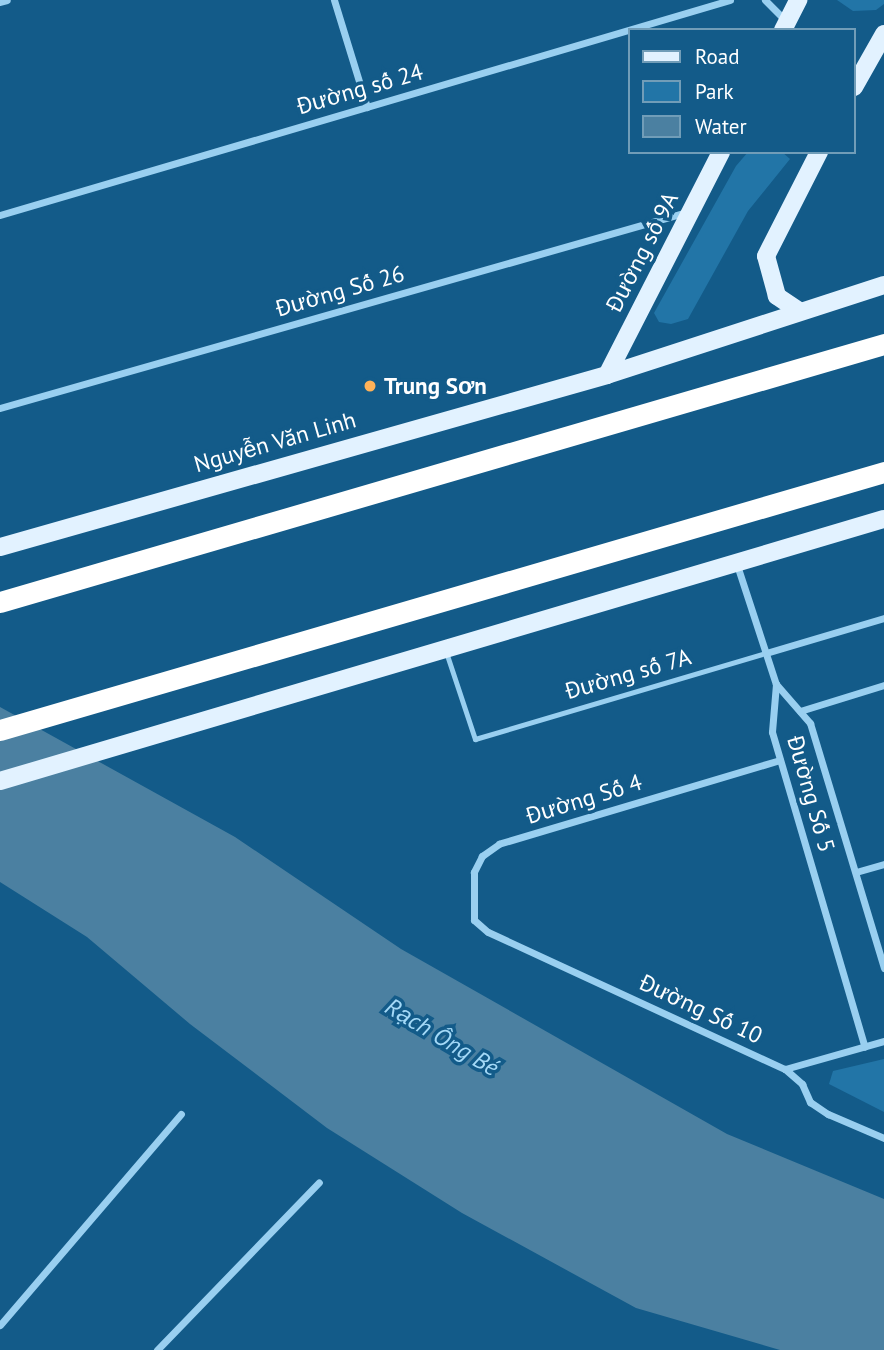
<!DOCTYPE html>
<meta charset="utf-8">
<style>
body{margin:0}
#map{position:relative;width:884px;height:1350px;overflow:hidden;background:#135b89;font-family:"PT Sans",sans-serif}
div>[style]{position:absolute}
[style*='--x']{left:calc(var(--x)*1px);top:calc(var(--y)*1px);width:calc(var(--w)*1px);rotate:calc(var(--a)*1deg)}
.green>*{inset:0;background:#2275a7}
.water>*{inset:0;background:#4b80a1}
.lane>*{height:5px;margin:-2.5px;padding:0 2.5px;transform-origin:2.5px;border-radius:2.5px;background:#99cff0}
.street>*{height:7px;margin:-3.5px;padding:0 3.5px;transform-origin:3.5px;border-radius:3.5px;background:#99cff0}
.primary>*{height:18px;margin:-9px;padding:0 9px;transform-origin:9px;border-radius:9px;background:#e2f2ff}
.highway>*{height:21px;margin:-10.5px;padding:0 10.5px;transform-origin:10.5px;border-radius:10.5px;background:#fff}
.dots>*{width:19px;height:19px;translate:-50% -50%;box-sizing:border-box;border:4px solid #135b89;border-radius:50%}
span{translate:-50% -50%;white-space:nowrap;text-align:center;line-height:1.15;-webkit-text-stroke:7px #135b89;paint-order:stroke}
.street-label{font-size:23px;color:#fff}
.poi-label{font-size:23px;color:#fff;font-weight:700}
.left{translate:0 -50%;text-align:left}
.water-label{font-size:24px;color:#a4d9f7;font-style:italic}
.legend{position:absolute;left:628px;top:28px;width:228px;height:126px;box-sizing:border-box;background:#135b89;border:2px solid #719db8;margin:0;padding:9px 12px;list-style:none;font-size:21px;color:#fff}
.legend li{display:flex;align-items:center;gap:14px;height:35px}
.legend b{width:35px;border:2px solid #719db8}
</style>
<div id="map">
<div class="green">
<div style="clip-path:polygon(837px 0,884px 0,884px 4px,876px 10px,853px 11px)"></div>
<div style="clip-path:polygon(748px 152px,782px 152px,790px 159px,748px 211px,688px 319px,671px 324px,659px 322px,654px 313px,736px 166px)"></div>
<div style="clip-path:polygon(884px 1059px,884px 1112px,829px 1084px,833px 1071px)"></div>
</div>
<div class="water">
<div style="clip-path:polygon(0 707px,235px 837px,401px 949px,727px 1134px,884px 1199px,884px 1350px,780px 1350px,636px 1308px,462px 1213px,327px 1128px,190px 1024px,87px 937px,0 882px)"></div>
</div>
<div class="lane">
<div style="--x:446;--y:652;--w:92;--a:71.6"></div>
<div style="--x:475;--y:739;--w:303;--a:-16.5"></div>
</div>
<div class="street">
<div style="--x:334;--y:0;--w:112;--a:72.9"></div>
<div style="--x:765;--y:0;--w:31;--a:45"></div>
<div style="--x:0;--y:2;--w:7;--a:-16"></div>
<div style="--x:0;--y:215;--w:761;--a:-16.41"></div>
<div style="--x:0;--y:408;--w:714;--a:-15.92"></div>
<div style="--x:737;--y:565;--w:125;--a:71.9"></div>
<div style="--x:776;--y:684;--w:52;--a:48.9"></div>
<div style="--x:810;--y:723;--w:256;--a:73.2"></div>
<div style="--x:766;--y:653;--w:123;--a:-16.5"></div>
<div style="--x:776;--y:684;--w:48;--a:94.8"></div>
<div style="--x:772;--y:732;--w:328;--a:73.6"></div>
<div style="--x:800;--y:711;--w:88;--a:-17.2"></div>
<div style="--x:780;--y:760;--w:293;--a:163.4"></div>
<div style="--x:499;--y:844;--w:21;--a:145"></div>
<div style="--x:482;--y:856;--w:18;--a:117"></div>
<div style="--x:474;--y:872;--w:48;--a:90"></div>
<div style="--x:474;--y:920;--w:18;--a:41"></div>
<div style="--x:488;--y:932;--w:327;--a:24.8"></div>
<div style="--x:785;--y:1069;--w:23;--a:41"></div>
<div style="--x:802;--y:1084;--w:20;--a:66"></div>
<div style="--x:810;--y:1102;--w:22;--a:34"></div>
<div style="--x:828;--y:1114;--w:61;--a:23.2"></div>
<div style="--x:856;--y:872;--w:29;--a:-16"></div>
<div style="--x:785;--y:1069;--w:103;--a:-15.8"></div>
<div style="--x:0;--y:1325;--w:278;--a:-49.4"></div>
<div style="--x:157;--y:1350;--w:233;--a:-46"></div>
</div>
<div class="primary">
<div style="--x:783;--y:30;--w:34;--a:-63"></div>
<div style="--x:854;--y:87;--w:61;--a:-60.5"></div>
<div style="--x:799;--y:311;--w:27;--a:-146"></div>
<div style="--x:777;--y:296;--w:41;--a:-105.4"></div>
<div style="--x:766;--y:256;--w:117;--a:-63"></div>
<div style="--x:607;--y:375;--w:250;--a:-62.9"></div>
<div style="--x:0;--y:547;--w:631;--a:-15.82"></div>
<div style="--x:607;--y:375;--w:291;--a:-18"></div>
<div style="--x:0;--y:781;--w:922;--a:-16.51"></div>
</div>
<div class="highway">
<div style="--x:0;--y:602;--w:921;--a:-16.27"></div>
<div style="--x:0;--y:730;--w:921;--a:-16.27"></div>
</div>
<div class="dots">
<div style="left:370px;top:386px;background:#ffb258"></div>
</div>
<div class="street-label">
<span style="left:360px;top:89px;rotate:-16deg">Đường số 24</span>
<span style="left:642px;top:252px;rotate:-63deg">Đường số 9A</span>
<span style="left:340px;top:291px;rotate:-16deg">Đường Số 26</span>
<span style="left:275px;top:442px;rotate:-16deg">Nguyễn Văn Linh</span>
<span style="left:628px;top:674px;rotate:-16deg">Đường số 7A</span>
<span style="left:811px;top:794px;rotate:74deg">Đường Số 5</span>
<span style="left:584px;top:799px;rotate:-17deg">Đường Số 4</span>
<span style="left:701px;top:1009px;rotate:25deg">Đường Số 10</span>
</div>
<div class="poi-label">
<span class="left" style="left:384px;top:386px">Trung Sơn</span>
</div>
<div class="water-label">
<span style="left:442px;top:1037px;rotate:31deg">Rạch Ông Bé</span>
</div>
<ul class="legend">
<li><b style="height:9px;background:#e2f2ff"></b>Road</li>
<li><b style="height:19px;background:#2275a7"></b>Park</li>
<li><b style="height:19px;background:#4b80a1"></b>Water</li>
</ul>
</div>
